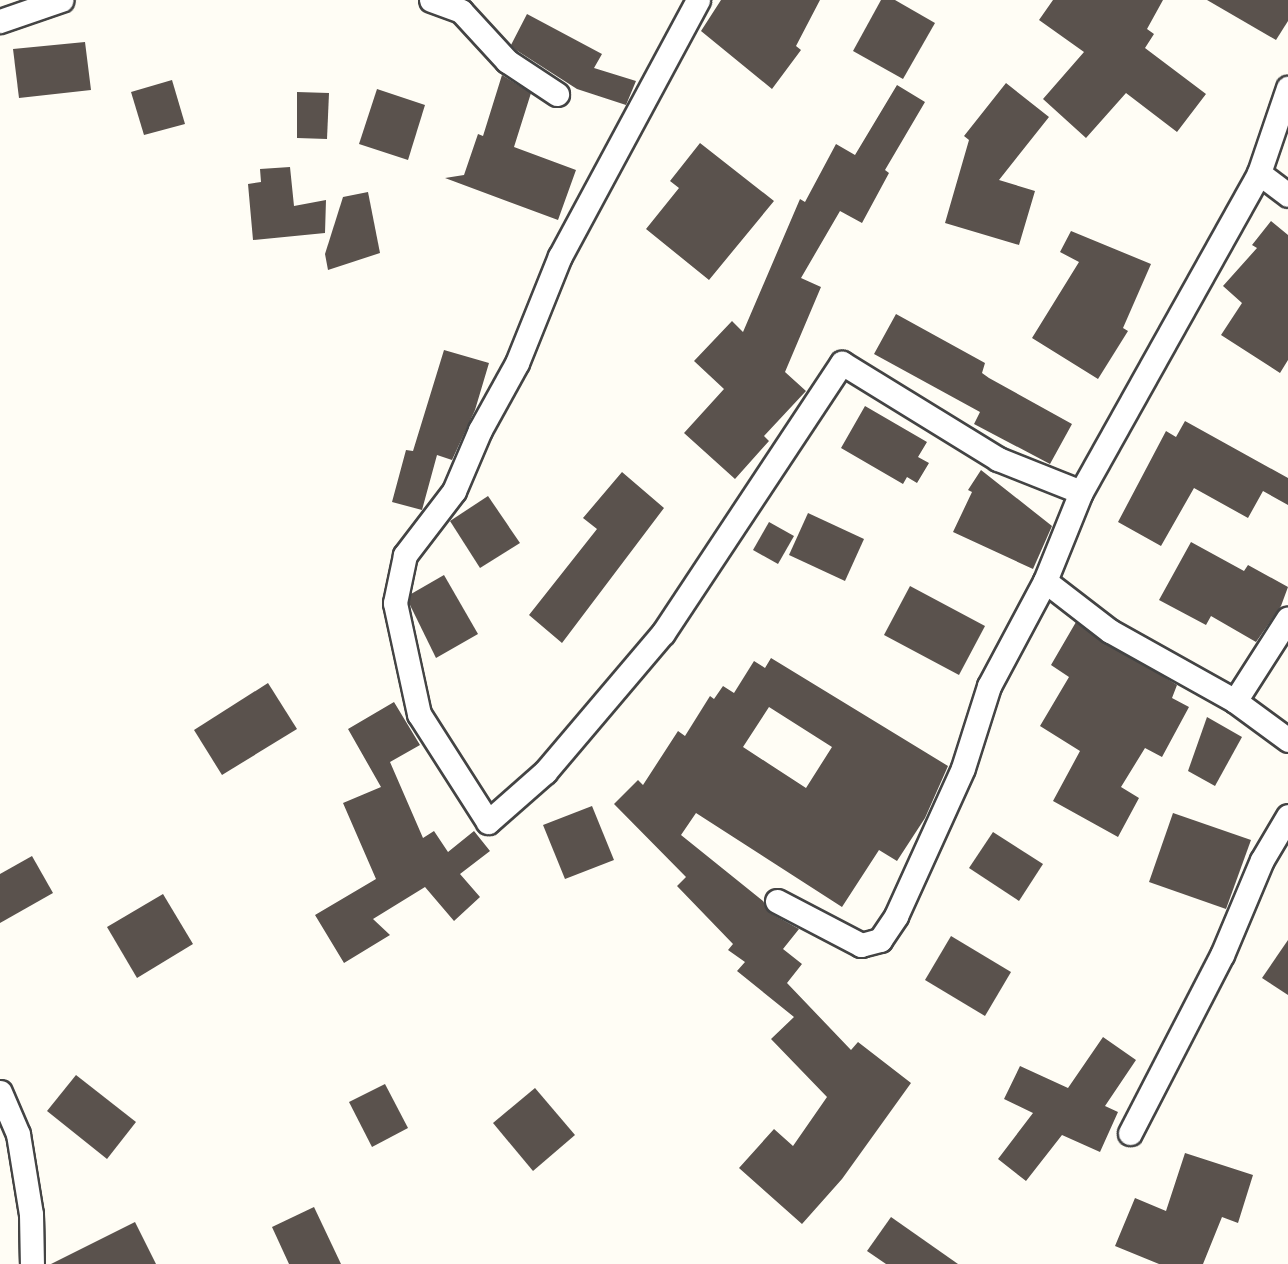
<!DOCTYPE html>
<style>
body{margin:0}
#map{position:relative;width:1288px;height:1264px;overflow:hidden;background:#fffdf5;font-family:"Libre Baskerville",serif}
div>[style]{position:absolute}
[style*='--x']{left:calc(var(--x)*1px);top:calc(var(--y)*1px);width:calc(var(--w)*1px);rotate:calc(var(--a)*1deg)}
.building>*{inset:0;background:#5a524d}
.roads{filter:drop-shadow(2px 0 #444) drop-shadow(-2px 0 #444) drop-shadow(0 2px #444) drop-shadow(0 -2px #444)}
.minor>*{height:23px;margin:-11.5px;padding:0 11.5px;transform-origin:11.5px;border-radius:11.5px;background:#fff}
span{translate:-50% -50%;white-space:nowrap;text-align:center;line-height:1.15;-webkit-text-stroke:7px #fff;paint-order:stroke}
</style>
<div id="map">
<div class="building">
<div style="clip-path:polygon(721px 0,820px 0,796px 46px,801px 50px,772px 89px,701px 31px)"></div>
<div style="clip-path:polygon(881px 0,895px 0,935px 23px,903px 79px,853px 51px)"></div>
<div style="clip-path:polygon(1053px 0,1163px 0,1147px 29px,1154px 34px,1145px 48px,1206px 94px,1177px 132px,1126px 93px,1086px 138px,1043px 99px,1084px 52px,1039px 20px)"></div>
<div style="clip-path:polygon(1207px 0,1288px 0,1288px 21px,1276px 40px)"></div>
<div style="clip-path:polygon(527px 14px,602px 54px,594px 68px,636px 81px,626px 105px,577px 89px,516px 50px,511px 45px)"></div>
<div style="clip-path:polygon(85px 42px,91px 90px,19px 98px,13px 49px)"></div>
<div style="clip-path:polygon(502px 75px,531px 93px,514px 147px,576px 170px,558px 220px,445px 178px,464px 175px,478px 134px,483px 136px)"></div>
<div style="clip-path:polygon(172px 80px,185px 124px,144px 135px,131px 92px)"></div>
<div style="clip-path:polygon(1006px 83px,1049px 117px,999px 180px,1035px 191px,1019px 245px,945px 223px,969px 140px,964px 136px)"></div>
<div style="clip-path:polygon(897px 85px,925px 102px,885px 170px,889px 173px,862px 223px,840px 211px,801px 278px,821px 287px,785px 372px,806px 391px,764px 436px,769px 441px,735px 479px,684px 433px,724px 389px,694px 361px,732px 321px,743px 332px,800px 199px,805px 202px,836px 144px,855px 155px)"></div>
<div style="clip-path:polygon(377px 89px,425px 105px,408px 160px,359px 144px)"></div>
<div style="clip-path:polygon(297px 92px,329px 93px,327px 139px,297px 138px)"></div>
<div style="clip-path:polygon(700px 143px,774px 201px,709px 280px,646px 229px,679px 188px,670px 181px)"></div>
<div style="clip-path:polygon(290px 167px,294px 206px,326px 200px,325px 233px,253px 240px,248px 184px,261px 182px,260px 169px)"></div>
<div style="clip-path:polygon(368px 192px,380px 253px,328px 270px,325px 254px,343px 197px)"></div>
<div style="clip-path:polygon(1271px 221px,1288px 235px,1288px 360px,1280px 373px,1221px 335px,1242px 303px,1223px 286px,1257px 248px,1252px 245px)"></div>
<div style="clip-path:polygon(1071px 231px,1151px 264px,1123px 328px,1128px 331px,1098px 379px,1032px 338px,1079px 262px,1060px 252px)"></div>
<div style="clip-path:polygon(896px 314px,985px 363px,982px 373px,989px 378px,1072px 424px,1050px 464px,974px 424px,980px 412px,874px 354px)"></div>
<div style="clip-path:polygon(444px 350px,489px 363px,475px 410px,452px 460px,437px 455px,422px 510px,392px 502px,406px 450px,413px 451px)"></div>
<div style="clip-path:polygon(865px 406px,927px 442px,918px 457px,929px 463px,917px 483px,907px 477px,903px 484px,841px 448px)"></div>
<div style="clip-path:polygon(1185px 421px,1288px 478px,1288px 505px,1263px 491px,1248px 518px,1194px 488px,1161px 546px,1118px 522px,1166px 431px,1176px 437px)"></div>
<div style="clip-path:polygon(981px 470px,1052px 526px,1033px 569px,953px 532px,972px 492px,968px 490px)"></div>
<div style="clip-path:polygon(622px 472px,664px 508px,562px 643px,529px 615px,597px 529px,583px 518px)"></div>
<div style="clip-path:polygon(488px 496px,520px 543px,480px 568px,450px 521px)"></div>
<div style="clip-path:polygon(808px 513px,864px 539px,845px 581px,789px 555px)"></div>
<div style="clip-path:polygon(769px 522px,794px 536px,778px 564px,753px 550px)"></div>
<div style="clip-path:polygon(1191px 542px,1244px 571px,1248px 565px,1288px 587px,1281px 606px,1256px 642px,1211px 616px,1206px 625px,1159px 600px)"></div>
<div style="clip-path:polygon(444px 575px,478px 634px,436px 658px,409px 603px,411px 594px)"></div>
<div style="clip-path:polygon(910px 586px,985px 626px,959px 675px,884px 635px)"></div>
<div style="clip-path:polygon(1076px 622px,1177px 685px,1172px 698px,1189px 707px,1162px 757px,1145px 748px,1121px 787px,1139px 798px,1118px 837px,1053px 801px,1080px 751px,1040px 726px,1069px 677px,1051px 665px)"></div>
<div style="clip-path:polygon(evenodd,771px 658px,948px 766px,925px 818px,897px 861px,879px 850px,842px 907px,696px 813px,681px 835px,763px 901px,770px 913px,799px 929px,783px 949px,802px 964px,787px 983px,851px 1050px,858px 1042px,911px 1083px,842px 1179px,802px 1224px,739px 1168px,774px 1129px,793px 1146px,827px 1097px,771px 1039px,794px 1017px,737px 971px,745px 962px,728px 950px,733px 944px,677px 886px,686px 877px,614px 804px,638px 780px,643px 785px,678px 731px,685px 736px,710px 696px,714px 699px,723px 686px,734px 693px,754px 661px,765px 668px,771px 658px,769px 707px,832px 747px,806px 788px,743px 747px,769px 707px)"></div>
<div style="clip-path:polygon(268px 683px,297px 729px,222px 775px,194px 730px)"></div>
<div style="clip-path:polygon(394px 702px,420px 745px,390px 762px,423px 838px,434px 831px,448px 852px,474px 831px,490px 851px,460px 874px,480px 897px,454px 921px,425px 887px,373px 919px,390px 935px,344px 963px,315px 915px,376px 879px,343px 803px,381px 787px,348px 729px)"></div>
<div style="clip-path:polygon(1207px 717px,1242px 737px,1215px 786px,1188px 771px)"></div>
<div style="clip-path:polygon(592px 806px,614px 860px,565px 879px,543px 825px)"></div>
<div style="clip-path:polygon(1173px 813px,1251px 840px,1226px 909px,1149px 882px)"></div>
<div style="clip-path:polygon(993px 832px,1043px 864px,1019px 901px,969px 868px)"></div>
<div style="clip-path:polygon(32px 856px,53px 893px,0 923px,0 874px)"></div>
<div style="clip-path:polygon(163px 894px,193px 944px,137px 978px,107px 927px)"></div>
<div style="clip-path:polygon(951px 936px,1011px 972px,985px 1016px,925px 980px)"></div>
<div style="clip-path:polygon(1288px 940px,1288px 995px,1262px 978px)"></div>
<div style="clip-path:polygon(1103px 1037px,1136px 1060px,1105px 1106px,1118px 1112px,1100px 1152px,1062px 1135px,1026px 1181px,998px 1159px,1033px 1113px,1004px 1099px,1020px 1066px,1068px 1088px)"></div>
<div style="clip-path:polygon(76px 1075px,136px 1122px,107px 1159px,47px 1111px)"></div>
<div style="clip-path:polygon(385px 1084px,408px 1128px,372px 1147px,349px 1102px)"></div>
<div style="clip-path:polygon(535px 1088px,575px 1135px,533px 1171px,493px 1123px)"></div>
<div style="clip-path:polygon(1185px 1153px,1253px 1175px,1238px 1223px,1222px 1217px,1203px 1264px,1159px 1264px,1115px 1246px,1135px 1198px,1166px 1211px)"></div>
<div style="clip-path:polygon(314px 1207px,341px 1264px,289px 1264px,272px 1227px)"></div>
<div style="clip-path:polygon(891px 1217px,958px 1264px,886px 1264px,867px 1251px)"></div>
<div style="clip-path:polygon(135px 1222px,156px 1264px,51px 1264px)"></div>
</div>
<div class="roads">
<div class="minor">
<div style="--x:431;--y:0;--w:32;--a:20"></div>
<div style="--x:461;--y:11;--w:68;--a:47.4"></div>
<div style="--x:507;--y:61;--w:60;--a:33.4"></div>
<div style="--x:698;--y:0;--w:291;--a:118.3"></div>
<div style="--x:560;--y:256;--w:115;--a:111.9"></div>
<div style="--x:517;--y:363;--w:77;--a:118.9"></div>
<div style="--x:480;--y:430;--w:66;--a:113.1"></div>
<div style="--x:454;--y:491;--w:81;--a:127.4"></div>
<div style="--x:405;--y:555;--w:49;--a:101.8"></div>
<div style="--x:395;--y:603;--w:114;--a:77.8"></div>
<div style="--x:419;--y:714;--w:128;--a:57.4"></div>
<div style="--x:488;--y:822;--w:76;--a:-41.3"></div>
<div style="--x:545;--y:772;--w:182;--a:-49.7"></div>
<div style="--x:663;--y:633;--w:324;--a:-56.5"></div>
<div style="--x:842;--y:363;--w:183;--a:31.6"></div>
<div style="--x:998;--y:459;--w:89;--a:21.7"></div>
<div style="--x:0;--y:21;--w:65;--a:-19"></div>
<div style="--x:1259;--y:173;--w:36;--a:37"></div>
<div style="--x:1045;--y:581;--w:82;--a:37.6"></div>
<div style="--x:1110;--y:631;--w:143;--a:29.2"></div>
<div style="--x:1235;--y:701;--w:66;--a:36.3"></div>
<div style="--x:1235;--y:701;--w:98;--a:-57.4"></div>
<div style="--x:777;--y:901;--w:95;--a:27.6"></div>
<div style="--x:861;--y:945;--w:20;--a:-15"></div>
<div style="--x:880;--y:940;--w:29;--a:-56"></div>
<div style="--x:896;--y:916;--w:162;--a:-65.6"></div>
<div style="--x:963;--y:768;--w:86;--a:-72.4"></div>
<div style="--x:989;--y:686;--w:119;--a:-61.9"></div>
<div style="--x:1045;--y:581;--w:96;--a:-68"></div>
<div style="--x:1081;--y:492;--w:365;--a:-60.8"></div>
<div style="--x:1259;--y:173;--w:90;--a:-71.2"></div>
<div style="--x:0;--y:1092;--w:46;--a:66.8"></div>
<div style="--x:18;--y:1134;--w:81;--a:80.8"></div>
<div style="--x:31;--y:1214;--w:50;--a:88.9"></div>
<div style="--x:1130;--y:1133;--w:200;--a:-62.7"></div>
<div style="--x:1222;--y:955;--w:103;--a:-67.2"></div>
<div style="--x:1262;--y:860;--w:51;--a:-59.4"></div>
</div>
</div>
</div>
